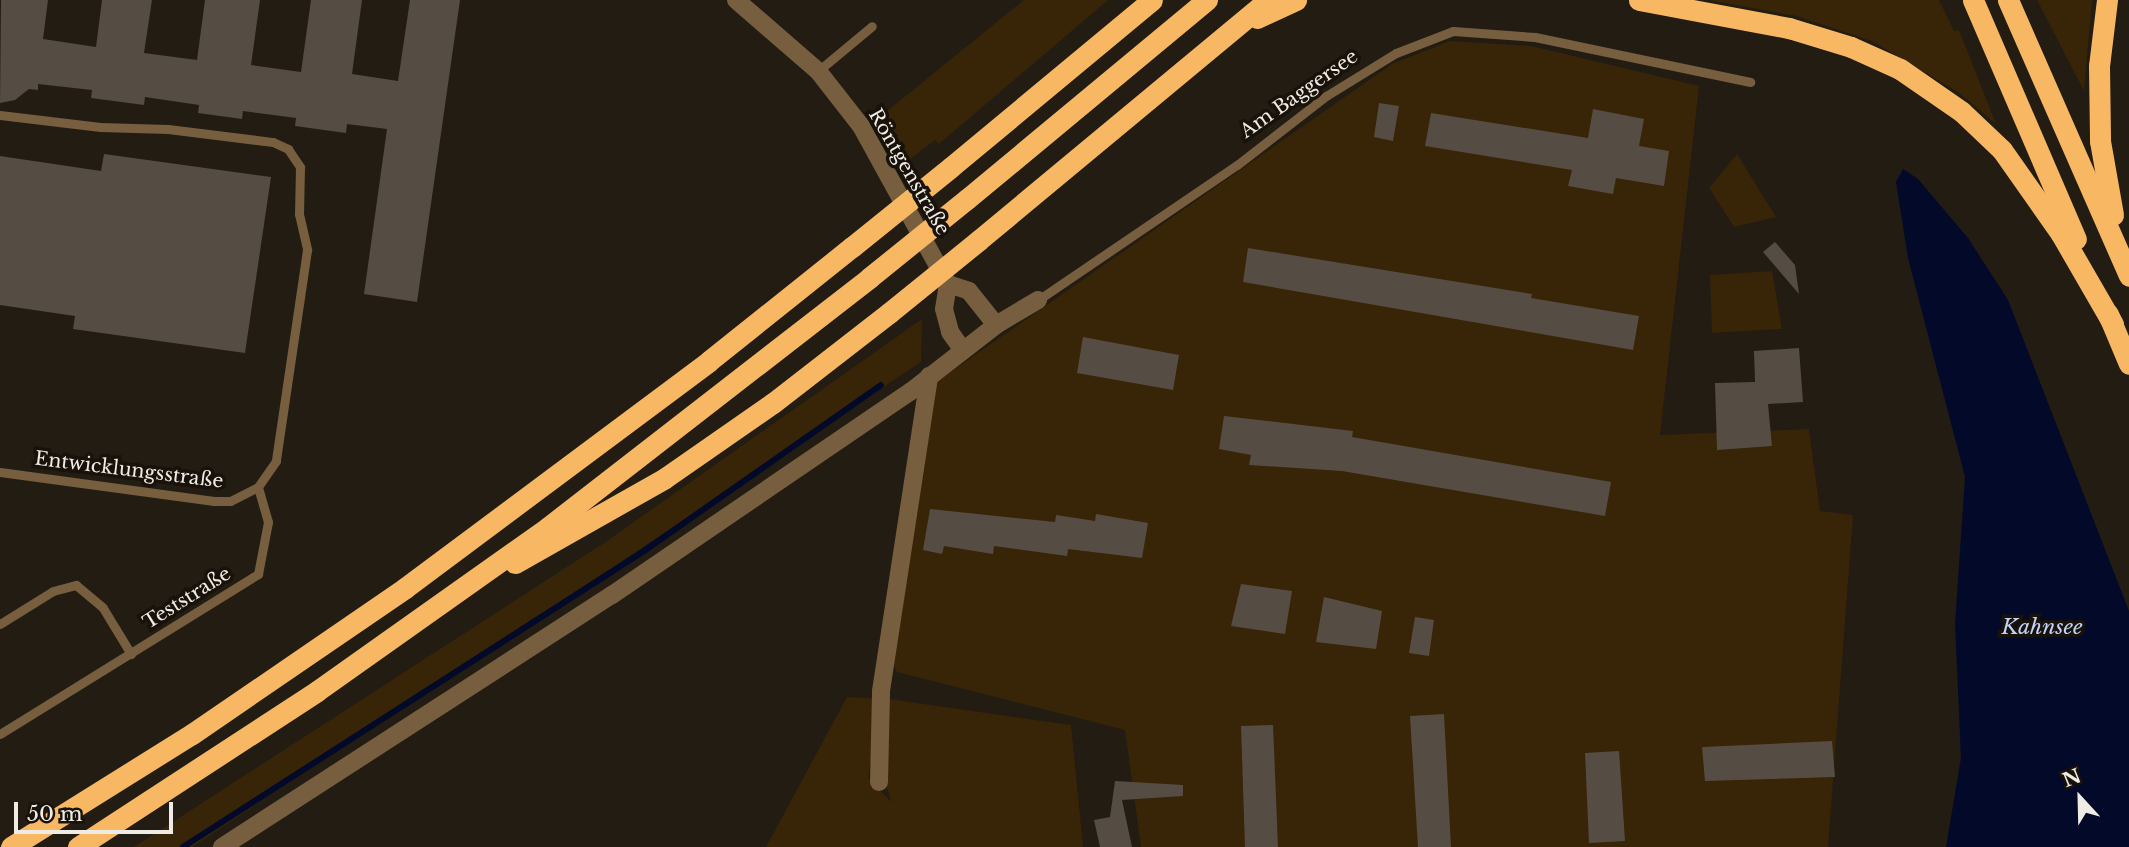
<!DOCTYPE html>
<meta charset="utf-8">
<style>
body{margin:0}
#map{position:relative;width:2129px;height:847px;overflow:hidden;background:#221c13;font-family:"Libre Baskerville",serif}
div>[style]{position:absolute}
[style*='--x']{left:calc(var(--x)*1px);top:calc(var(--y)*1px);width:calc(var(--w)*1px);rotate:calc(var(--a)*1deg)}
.green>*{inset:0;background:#382407}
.water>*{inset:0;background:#030929}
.stream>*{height:6px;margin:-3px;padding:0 3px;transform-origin:3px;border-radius:3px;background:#030929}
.building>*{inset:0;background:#554d43}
.lane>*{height:9px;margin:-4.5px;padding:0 4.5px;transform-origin:4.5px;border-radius:4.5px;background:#775e3e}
.street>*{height:18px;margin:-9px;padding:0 9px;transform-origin:9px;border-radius:9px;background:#775e3e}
.highway>*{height:21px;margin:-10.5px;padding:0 10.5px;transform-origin:10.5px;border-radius:10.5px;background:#f8b863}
.highway-bridge>*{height:21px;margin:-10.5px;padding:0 10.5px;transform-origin:10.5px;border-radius:10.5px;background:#f8b863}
span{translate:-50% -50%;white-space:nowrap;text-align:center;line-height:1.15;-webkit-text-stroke:7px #19120a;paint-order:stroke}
.street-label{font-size:19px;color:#efebe5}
.water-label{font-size:21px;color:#c2d3fa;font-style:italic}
.north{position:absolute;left:2045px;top:763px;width:70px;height:70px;-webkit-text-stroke:5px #19120a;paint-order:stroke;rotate:338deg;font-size:19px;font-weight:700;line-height:28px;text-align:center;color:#efebe5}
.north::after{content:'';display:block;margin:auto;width:24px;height:32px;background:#efebe5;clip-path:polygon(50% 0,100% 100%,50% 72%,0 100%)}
.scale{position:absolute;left:14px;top:802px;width:159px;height:32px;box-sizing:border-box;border:4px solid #efebe5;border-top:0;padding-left:9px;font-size:21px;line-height:24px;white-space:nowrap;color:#efebe5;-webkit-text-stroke:5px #19120a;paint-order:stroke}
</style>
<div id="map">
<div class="green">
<div style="clip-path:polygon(1024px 0,1108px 0,939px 144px,935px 140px,906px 162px,881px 116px)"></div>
<div style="clip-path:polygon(1708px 0,1939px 0,1954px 31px,1959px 30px,1996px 124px,1958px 92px,1872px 41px,1796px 16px)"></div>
<div style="clip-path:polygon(2037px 0,2092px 0,2084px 91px)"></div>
<div style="clip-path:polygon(1450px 41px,1531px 46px,1699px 86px,1660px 435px,1809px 429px,1820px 511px,1853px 515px,1828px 847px,1141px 847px,1125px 730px,897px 672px,889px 655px,935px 383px,1392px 64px)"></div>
<div style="clip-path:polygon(1737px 154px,1776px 217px,1734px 227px,1709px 188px)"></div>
<div style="clip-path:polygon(1772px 271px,1782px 329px,1712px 333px,1710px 275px)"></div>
<div style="clip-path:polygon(922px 319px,921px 362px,192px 847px,134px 847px,604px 543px)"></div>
<div style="clip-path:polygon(847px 697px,881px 699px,868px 778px,891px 802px,882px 770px,889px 699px,1071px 725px,1083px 847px,766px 847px)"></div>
</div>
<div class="water">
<div style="clip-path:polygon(1903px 169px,1918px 179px,1968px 238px,2008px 300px,2129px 611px,2129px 847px,1946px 847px,1961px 758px,1955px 624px,1965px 477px,1908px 258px,1896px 182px)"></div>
</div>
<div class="stream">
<div style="--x:183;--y:847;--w:548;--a:-32.7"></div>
<div style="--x:644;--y:551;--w:289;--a:-35"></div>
</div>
<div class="building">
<div style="clip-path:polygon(1px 0,48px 0,43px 39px,96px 47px,102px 0,152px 0,144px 53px,197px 60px,205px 0,260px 0,251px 65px,301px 72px,311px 0,362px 0,352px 74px,398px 81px,410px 0,460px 0,417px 302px,364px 294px,387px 129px,347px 124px,346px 133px,295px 126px,296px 118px,243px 111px,242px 119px,198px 113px,199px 105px,145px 97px,144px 105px,91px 98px,92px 90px,38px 84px,38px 90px,29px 89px,15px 100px,0 103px)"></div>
<div style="clip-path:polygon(1379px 103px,1399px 106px,1393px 141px,1374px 137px)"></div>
<div style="clip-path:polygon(1593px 109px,1644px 119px,1639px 146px,1669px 151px,1664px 186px,1616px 178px,1613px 194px,1568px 186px,1572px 170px,1425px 146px,1431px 113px,1588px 138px)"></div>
<div style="clip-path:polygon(104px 154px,271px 177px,245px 353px,73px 329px,75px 316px,0 305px,0 156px,101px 171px)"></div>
<div style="clip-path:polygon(1775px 242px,1795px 265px,1799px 294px,1763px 252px)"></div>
<div style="clip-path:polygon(1248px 248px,1532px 294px,1531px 298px,1639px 316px,1633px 350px,1243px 282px)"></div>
<div style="clip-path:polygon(1083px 337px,1179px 355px,1173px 390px,1077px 373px)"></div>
<div style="clip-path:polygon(1799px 348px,1803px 402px,1768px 404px,1772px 446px,1717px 450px,1715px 383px,1755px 382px,1754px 351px)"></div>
<div style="clip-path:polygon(1224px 416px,1353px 431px,1352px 437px,1611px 482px,1605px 516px,1342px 471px,1249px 465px,1251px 455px,1219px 449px)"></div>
<div style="clip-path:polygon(930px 509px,1055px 522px,1056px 515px,1095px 521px,1096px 514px,1148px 523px,1142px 558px,1068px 549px,1067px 556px,994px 546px,993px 554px,944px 546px,942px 554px,923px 550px)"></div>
<div style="clip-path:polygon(1241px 584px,1292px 591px,1285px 634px,1231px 626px)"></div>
<div style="clip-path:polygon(1324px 597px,1382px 611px,1376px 649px,1316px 642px)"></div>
<div style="clip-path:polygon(1415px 617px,1434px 620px,1429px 656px,1409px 653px)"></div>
<div style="clip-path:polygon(1444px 714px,1451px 847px,1418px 847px,1410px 716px)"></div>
<div style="clip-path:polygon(1273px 725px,1278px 847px,1245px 847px,1241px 726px)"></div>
<div style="clip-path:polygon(1832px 741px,1835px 777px,1705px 781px,1702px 747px)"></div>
<div style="clip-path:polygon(1619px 751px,1625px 841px,1589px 843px,1585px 753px)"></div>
<div style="clip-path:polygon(1115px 781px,1183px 785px,1183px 796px,1122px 800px,1132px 847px,1100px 847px,1094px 820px,1110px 817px)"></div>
</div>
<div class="lane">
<div style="--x:818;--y:71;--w:70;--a:-39.8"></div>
<div style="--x:0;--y:115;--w:101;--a:6.8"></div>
<div style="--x:100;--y:127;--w:68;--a:1.7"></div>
<div style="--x:168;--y:129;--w:106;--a:7.1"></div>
<div style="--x:273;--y:142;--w:17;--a:25"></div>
<div style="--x:288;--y:149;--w:22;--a:56"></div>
<div style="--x:300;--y:167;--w:47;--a:91.2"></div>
<div style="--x:299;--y:214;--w:37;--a:77"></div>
<div style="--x:307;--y:250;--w:213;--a:98.4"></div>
<div style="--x:276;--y:461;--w:32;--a:125"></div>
<div style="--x:258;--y:487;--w:31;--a:153"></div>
<div style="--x:230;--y:501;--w:16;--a:180"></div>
<div style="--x:214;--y:501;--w:216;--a:-172.3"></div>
<div style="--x:1038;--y:300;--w:240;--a:-34.2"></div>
<div style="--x:1237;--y:165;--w:113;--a:-37.8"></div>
<div style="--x:1326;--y:96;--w:82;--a:-31.6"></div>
<div style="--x:1396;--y:53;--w:61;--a:-21.1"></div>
<div style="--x:1453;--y:31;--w:82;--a:4.2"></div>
<div style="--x:1535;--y:37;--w:220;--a:11.8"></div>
<div style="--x:0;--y:624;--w:62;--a:-31.9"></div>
<div style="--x:53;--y:591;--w:24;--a:-15"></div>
<div style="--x:76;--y:585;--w:35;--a:40"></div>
<div style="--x:103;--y:608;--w:54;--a:58.7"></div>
<div style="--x:0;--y:734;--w:304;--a:-31.8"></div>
<div style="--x:258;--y:574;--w:53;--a:-79.1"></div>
<div style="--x:268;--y:522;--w:36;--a:-106"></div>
</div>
<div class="street">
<div style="--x:736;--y:0;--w:108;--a:40.9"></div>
<div style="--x:818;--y:71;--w:70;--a:52"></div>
<div style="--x:861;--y:126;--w:180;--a:61.2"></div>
<div style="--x:948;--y:284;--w:25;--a:99"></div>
<div style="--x:944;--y:309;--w:24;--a:75"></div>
<div style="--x:950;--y:332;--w:21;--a:55"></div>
<div style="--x:948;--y:284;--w:22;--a:18"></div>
<div style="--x:969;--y:291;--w:43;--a:51.5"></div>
<div style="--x:879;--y:782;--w:91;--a:-88.7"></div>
<div style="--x:881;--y:691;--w:319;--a:-81.3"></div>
<div style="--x:222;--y:847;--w:464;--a:-32.9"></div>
<div style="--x:612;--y:595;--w:361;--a:-34.3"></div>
<div style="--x:910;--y:392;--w:109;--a:-37.9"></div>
<div style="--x:996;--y:325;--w:49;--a:-30.8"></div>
</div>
<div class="highway">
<div style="--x:1639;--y:0;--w:153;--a:10.6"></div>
<div style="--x:1789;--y:28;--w:65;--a:17"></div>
<div style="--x:1851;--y:47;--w:54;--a:24.2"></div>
<div style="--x:1900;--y:69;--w:75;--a:34.7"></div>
<div style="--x:1962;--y:112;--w:55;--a:43.5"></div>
<div style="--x:2002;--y:150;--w:103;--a:54.9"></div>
<div style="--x:2061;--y:234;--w:104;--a:60"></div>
<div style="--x:1973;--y:0;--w:260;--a:66.7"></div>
<div style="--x:2008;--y:0;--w:301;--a:66.3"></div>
<div style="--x:2107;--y:0;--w:66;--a:96.9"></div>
<div style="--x:2099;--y:66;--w:75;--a:89.2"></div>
<div style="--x:2100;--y:141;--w:75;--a:80"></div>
<div style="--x:1257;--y:18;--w:43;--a:-24.8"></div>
<div style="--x:951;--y:167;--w:261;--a:-39.7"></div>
<div style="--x:967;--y:199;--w:312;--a:-39.7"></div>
<div style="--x:979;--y:240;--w:376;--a:-39.7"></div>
<div style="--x:2108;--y:314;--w:54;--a:67.2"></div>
<div style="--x:515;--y:563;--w:172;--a:-29.5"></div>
<div style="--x:665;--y:478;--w:131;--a:-34.8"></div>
<div style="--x:773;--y:403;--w:147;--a:-37.8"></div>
<div style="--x:11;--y:847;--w:213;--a:-32"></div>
<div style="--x:192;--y:734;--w:258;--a:-34.4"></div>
<div style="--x:405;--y:588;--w:379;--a:-36.7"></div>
<div style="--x:709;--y:361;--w:183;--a:-38.6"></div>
<div style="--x:78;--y:847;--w:285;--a:-33.1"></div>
<div style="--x:317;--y:691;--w:282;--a:-35.3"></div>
<div style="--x:547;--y:528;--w:408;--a:-37.8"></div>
</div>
<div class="highway-bridge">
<div style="--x:852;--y:247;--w:127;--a:-38.9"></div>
<div style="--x:869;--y:278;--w:126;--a:-38.9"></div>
<div style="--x:889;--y:313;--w:116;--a:-39"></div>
</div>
<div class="street-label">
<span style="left:1299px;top:94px;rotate:-35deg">Am Baggersee</span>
<span style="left:909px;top:172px;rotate:60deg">Röntgenstraße</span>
<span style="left:129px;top:470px;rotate:7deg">Entwicklungsstraße</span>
<span style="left:187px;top:598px;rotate:-32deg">Teststraße</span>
</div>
<div class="water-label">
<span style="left:2042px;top:627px">Kahnsee</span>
</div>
<div class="north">N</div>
<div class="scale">50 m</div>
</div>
